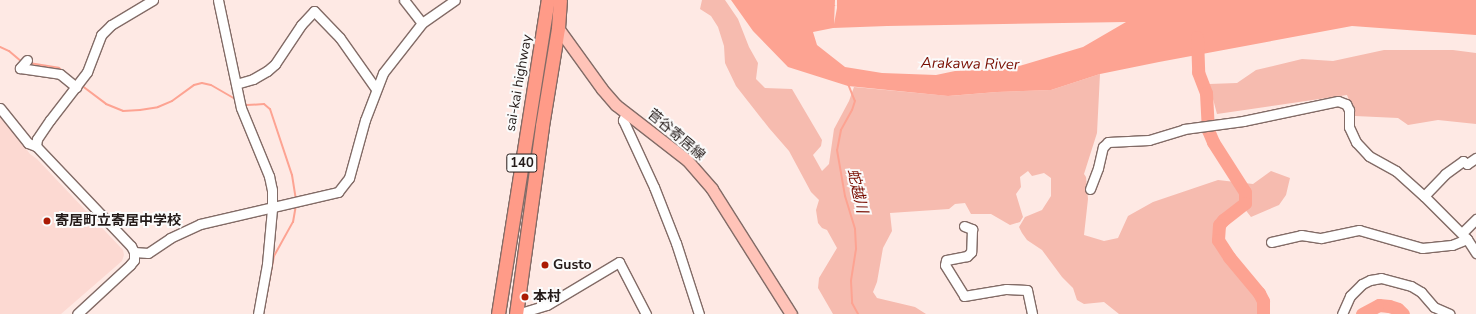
<!DOCTYPE html>
<meta charset="utf-8">
<style>
body{margin:0}
#map{position:relative;width:1476px;height:314px;overflow:hidden;background:#fee9e4;font-family:"Nunito Sans","Noto Sans JP",sans-serif}
div>[style]{position:absolute}
[style*='--x']{left:calc(var(--x)*1px);top:calc(var(--y)*1px);width:calc(var(--w)*1px);rotate:calc(var(--a)*1deg)}
.built>*{inset:0;background:#fcd9d2}
.green>*{inset:0;background:#f6bbaf}
.water>*{inset:0;background:#fda392}
.stream>*{height:2px;margin:-1px;padding:0 1px;transform-origin:1px;border-radius:1px;background:#fda392}
.river>*{height:13px;margin:-6.5px;padding:0 6.5px;transform-origin:6.5px;border-radius:6.5px;background:#fda392}
.roads{filter:drop-shadow(1px 0 #826b66) drop-shadow(-1px 0 #826b66) drop-shadow(0 1px #826b66) drop-shadow(0 -1px #826b66)}
.minor>*{height:9px;margin:-4.5px;padding:0 4.5px;transform-origin:4.5px;border-radius:4.5px;background:#fff}
.major>*{height:11px;margin:-5.5px;padding:0 5.5px;transform-origin:5.5px;border-radius:5.5px;background:#ffc3b8}
.highway>*{height:13px;margin:-6.5px;padding:0 6.5px;transform-origin:6.5px;border-radius:6.5px;background:#ff9b88}
.dots>*{width:11px;height:11px;translate:-50% -50%;box-sizing:border-box;border:2px solid #fbfbfb;border-radius:50%}
span{translate:-50% -50%;white-space:nowrap;text-align:center;line-height:1.15;-webkit-text-stroke:4px #fbfbfb;paint-order:stroke}
.shield-label span{padding:1px 3px;background:#fbfbfb;border:1px solid;border-radius:3px;-webkit-text-stroke-width:0}
.shield-label{font-size:13px;color:#241b19;font-weight:700}
.street-label{font-size:14px;color:#241b19}
.poi-label{font-size:14px;color:#241b19;font-weight:700}
.left{translate:0 -50%;text-align:left}
.water-label{font-size:15px;color:#780e02;font-style:italic}
</style>
<div id="map">
<div class="built">
<div style="clip-path:polygon(0 115px,30px 154px,37px 159px,123px 250px,124px 255px,122px 261px,61px 314px,0 314px)"></div>
</div>
<div class="green">
<div style="clip-path:polygon(702px 0,725px 0,738px 19px,749px 47px,758px 63px,756px 79px,765px 88px,792px 89px,822px 140px,821px 146px,813px 155px,822px 171px,829px 164px,834px 129px,849px 101px,854px 87px,949px 96px,997px 92px,1051px 90px,1100px 74px,1097px 133px,1084px 174px,1086px 177px,1088px 199px,1084px 235px,1104px 241px,1118px 238px,1128px 216px,1153px 202px,1218px 180px,1253px 184px,1271px 171px,1290px 178px,1286px 195px,1279px 205px,1251px 217px,1244px 208px,1229px 212px,1219px 221px,1215px 227px,1215px 236px,1219px 246px,1219px 252px,1257px 294px,1261px 303px,1262px 314px,1119px 314px,1104px 302px,1084px 304px,1077px 300px,1073px 288px,1062px 277px,1042px 250px,1027px 240px,1022px 233px,1019px 227px,1025px 217px,1042px 210px,1051px 196px,1051px 178px,1044px 173px,1032px 176px,1028px 171px,1020px 177px,1021px 187px,1016px 194px,1023px 217px,1020px 222px,1010px 225px,991px 214px,971px 214px,965px 203px,955px 204px,949px 209px,890px 213px,892px 231px,883px 248px,877px 282px,873px 292px,877px 298px,915px 307px,926px 314px,833px 314px,818px 288px,819px 278px,837px 248px,827px 230px,822px 228px,818px 223px,816px 210px,819px 200px,811px 192px,789px 151px,769px 128px,736px 86px,725px 63px,724px 46px,718px 27px,711px 16px,700px 9px)"></div>
<div style="clip-path:polygon(1384px 50px,1453px 50px,1476px 53px,1476px 124px,1438px 120px,1408px 125px,1398px 118px,1355px 116px,1347px 95px,1217px 114px,1209px 84px,1237px 83px,1256px 70px,1302px 59px,1333px 61px)"></div>
</div>
<div class="water">
<div style="clip-path:polygon(evenodd,731px 0,835px 0,834px 24px,837px 8px,837px 0,1476px 0,1476px 35px,1352px 26px,1159px 62px,1100px 74px,1051px 90px,997px 92px,948px 96px,848px 86px,788px 67px,753px 31px,731px 0,1126px 22px,1083px 47px,1009px 69px,955px 71px,936px 75px,882px 73px,845px 67px,817px 45px,813px 32px,833px 28px,887px 26px,1126px 22px)"></div>
</div>
<div class="stream">
<div style="--x:0;--y:47;--w:10;--a:24"></div>
<div style="--x:9;--y:51;--w:17;--a:40"></div>
<div style="--x:29;--y:63;--w:30;--a:9"></div>
<div style="--x:59;--y:68;--w:5;--a:37"></div>
<div style="--x:848;--y:84;--w:18;--a:68"></div>
<div style="--x:855;--y:101;--w:9;--a:108"></div>
<div style="--x:852;--y:110;--w:23;--a:119"></div>
<div style="--x:841;--y:130;--w:20;--a:101"></div>
<div style="--x:837;--y:150;--w:47;--a:80.1"></div>
<div style="--x:845;--y:196;--w:34;--a:73"></div>
<div style="--x:855;--y:229;--w:20;--a:87"></div>
<div style="--x:856;--y:249;--w:32;--a:99"></div>
<div style="--x:851;--y:281;--w:22;--a:87"></div>
<div style="--x:852;--y:303;--w:13;--a:61"></div>
<div style="--x:81;--y:85;--w:31;--a:37"></div>
<div style="--x:106;--y:104;--w:18;--a:22"></div>
<div style="--x:123;--y:111;--w:17;--a:-3"></div>
<div style="--x:140;--y:110;--w:18;--a:-9"></div>
<div style="--x:158;--y:107;--w:15;--a:-23"></div>
<div style="--x:172;--y:101;--w:27;--a:-36"></div>
<div style="--x:194;--y:85;--w:8;--a:-14"></div>
<div style="--x:202;--y:83;--w:9;--a:13"></div>
<div style="--x:211;--y:85;--w:28;--a:30"></div>
<div style="--x:243;--y:103;--w:4;--a:27"></div>
<div style="--x:247;--y:105;--w:17;--a:-3"></div>
<div style="--x:264;--y:104;--w:8;--a:40"></div>
<div style="--x:270;--y:109;--w:70;--a:71.6"></div>
<div style="--x:292;--y:175;--w:24;--a:81"></div>
<div style="--x:263;--y:314;--w:59;--a:-79.3"></div>
<div style="--x:274;--y:256;--w:39;--a:-61"></div>
<div style="--x:293;--y:222;--w:17;--a:-80"></div>
</div>
<div class="river">
<div style="--x:1197;--y:37;--w:35;--a:88"></div>
<div style="--x:1198;--y:72;--w:22;--a:69"></div>
<div style="--x:1206;--y:93;--w:37;--a:87"></div>
<div style="--x:1208;--y:130;--w:13;--a:67"></div>
<div style="--x:1213;--y:142;--w:59;--a:57.4"></div>
<div style="--x:1245;--y:192;--w:11;--a:90"></div>
<div style="--x:1245;--y:203;--w:28;--a:142"></div>
<div style="--x:1223;--y:220;--w:6;--a:129"></div>
<div style="--x:1219;--y:225;--w:15;--a:94"></div>
<div style="--x:1218;--y:240;--w:20;--a:57"></div>
<div style="--x:1229;--y:257;--w:47;--a:50.2"></div>
<div style="--x:1259;--y:293;--w:9;--a:63"></div>
<div style="--x:1263;--y:301;--w:13;--a:90"></div>
<div style="--x:1362;--y:314;--w:19;--a:-28"></div>
<div style="--x:1379;--y:305;--w:10;--a:6"></div>
<div style="--x:1389;--y:306;--w:9;--a:18"></div>
<div style="--x:1398;--y:309;--w:7;--a:45"></div>
</div>
<div class="roads">
<div class="minor">
<div style="--x:218;--y:0;--w:110;--a:78"></div>
<div style="--x:241;--y:108;--w:74;--a:67.6"></div>
<div style="--x:269;--y:176;--w:14;--a:78"></div>
<div style="--x:272;--y:190;--w:19;--a:90"></div>
<div style="--x:272;--y:209;--w:55;--a:95.2"></div>
<div style="--x:267;--y:264;--w:51;--a:100.2"></div>
<div style="--x:404;--y:0;--w:29;--a:52"></div>
<div style="--x:27;--y:60;--w:11;--a:131"></div>
<div style="--x:20;--y:68;--w:40;--a:8.5"></div>
<div style="--x:60;--y:74;--w:21;--a:39"></div>
<div style="--x:236;--y:84;--w:18;--a:-16"></div>
<div style="--x:253;--y:79;--w:16;--a:-30"></div>
<div style="--x:267;--y:71;--w:11;--a:-41"></div>
<div style="--x:275;--y:64;--w:47;--a:-56.3"></div>
<div style="--x:301;--y:25;--w:19;--a:-47"></div>
<div style="--x:314;--y:11;--w:37;--a:46"></div>
<div style="--x:340;--y:38;--w:62;--a:54.8"></div>
<div style="--x:0;--y:108;--w:45;--a:51.3"></div>
<div style="--x:28;--y:143;--w:9;--a:21"></div>
<div style="--x:36;--y:146;--w:138;--a:46.5"></div>
<div style="--x:131;--y:246;--w:7;--a:63"></div>
<div style="--x:134;--y:252;--w:8;--a:90"></div>
<div style="--x:134;--y:260;--w:6;--a:129"></div>
<div style="--x:130;--y:265;--w:72;--a:137.2"></div>
<div style="--x:626;--y:113;--w:8;--a:113"></div>
<div style="--x:623;--y:120;--w:74;--a:65.2"></div>
<div style="--x:654;--y:187;--w:60;--a:68.6"></div>
<div style="--x:676;--y:243;--w:75;--a:72.1"></div>
<div style="--x:36;--y:146;--w:7;--a:-82"></div>
<div style="--x:37;--y:139;--w:23;--a:-56"></div>
<div style="--x:50;--y:120;--w:61;--a:-52.4"></div>
<div style="--x:87;--y:72;--w:40;--a:-69"></div>
<div style="--x:101;--y:35;--w:14;--a:-45"></div>
<div style="--x:111;--y:25;--w:49;--a:-30.8"></div>
<div style="--x:1090;--y:189;--w:22;--a:-69"></div>
<div style="--x:1098;--y:168;--w:22;--a:-77"></div>
<div style="--x:1103;--y:147;--w:7;--a:-45"></div>
<div style="--x:1108;--y:142;--w:41;--a:-2.8"></div>
<div style="--x:1149;--y:140;--w:37;--a:-17"></div>
<div style="--x:1184;--y:129;--w:60;--a:-7.7"></div>
<div style="--x:1243;--y:121;--w:97;--a:-11.9"></div>
<div style="--x:1338;--y:101;--w:9;--a:21"></div>
<div style="--x:1346;--y:104;--w:7;--a:63"></div>
<div style="--x:1349;--y:110;--w:17;--a:90"></div>
<div style="--x:1349;--y:127;--w:17;--a:65"></div>
<div style="--x:1356;--y:142;--w:19;--a:47"></div>
<div style="--x:1369;--y:156;--w:31;--a:29"></div>
<div style="--x:1396;--y:171;--w:38;--a:42"></div>
<div style="--x:1424;--y:196;--w:61;--a:45"></div>
<div style="--x:1467;--y:239;--w:17;--a:57"></div>
<div style="--x:1424;--y:196;--w:30;--a:-46"></div>
<div style="--x:1445;--y:174;--w:22;--a:-36"></div>
<div style="--x:1463;--y:161;--w:5;--a:37"></div>
<div style="--x:1467;--y:164;--w:11;--a:-34"></div>
<div style="--x:964;--y:226;--w:9;--a:21"></div>
<div style="--x:972;--y:229;--w:23;--a:92"></div>
<div style="--x:971;--y:252;--w:6;--a:135"></div>
<div style="--x:967;--y:256;--w:21;--a:169"></div>
<div style="--x:946;--y:260;--w:5;--a:101"></div>
<div style="--x:945;--y:265;--w:36;--a:58"></div>
<div style="--x:964;--y:296;--w:43;--a:-9.5"></div>
<div style="--x:1006;--y:289;--w:21;--a:3"></div>
<div style="--x:1027;--y:290;--w:25;--a:78"></div>
<div style="--x:1462;--y:233;--w:20;--a:-45"></div>
<div style="--x:1271;--y:242;--w:31;--a:-13"></div>
<div style="--x:1301;--y:235;--w:20;--a:9"></div>
<div style="--x:1321;--y:238;--w:39;--a:-12"></div>
<div style="--x:1359;--y:230;--w:66;--a:15.9"></div>
<div style="--x:1422;--y:248;--w:30;--a:-6"></div>
<div style="--x:1452;--y:245;--w:16;--a:-22"></div>
<div style="--x:134;--y:252;--w:14;--a:4"></div>
<div style="--x:148;--y:253;--w:27;--a:-34"></div>
<div style="--x:170;--y:238;--w:33;--a:-25"></div>
<div style="--x:200;--y:224;--w:142;--a:-13.1"></div>
<div style="--x:338;--y:192;--w:18;--a:-52"></div>
<div style="--x:349;--y:178;--w:60;--a:-74.6"></div>
<div style="--x:365;--y:120;--w:50;--a:-69"></div>
<div style="--x:383;--y:73;--w:63;--a:-52"></div>
<div style="--x:422;--y:23;--w:40;--a:-34.9"></div>
<div style="--x:517;--y:314;--w:31;--a:-17"></div>
<div style="--x:547;--y:305;--w:84;--a:-30.8"></div>
<div style="--x:619;--y:262;--w:59;--a:62.6"></div>
<div style="--x:1342;--y:314;--w:20;--a:-66"></div>
<div style="--x:1350;--y:296;--w:17;--a:-45"></div>
<div style="--x:1362;--y:284;--w:9;--a:-27"></div>
<div style="--x:1370;--y:280;--w:11;--a:-10"></div>
<div style="--x:1381;--y:278;--w:31;--a:15"></div>
<div style="--x:1411;--y:286;--w:12;--a:31"></div>
<div style="--x:1421;--y:292;--w:20;--a:49"></div>
<div style="--x:1434;--y:307;--w:17;--a:24"></div>
</div>
<div class="major">
<div style="--x:558;--y:28;--w:75;--a:54.2"></div>
<div style="--x:602;--y:89;--w:21;--a:49"></div>
<div style="--x:616;--y:105;--w:90;--a:37.8"></div>
<div style="--x:687;--y:160;--w:38;--a:49"></div>
<div style="--x:712;--y:189;--w:148;--a:57.7"></div>
</div>
<div class="highway">
<div style="--x:498;--y:314;--w:318;--a:-81"></div>
<div style="--x:516;--y:314;--w:190;--a:-82.1"></div>
<div style="--x:542;--y:126;--w:99;--a:-80.7"></div>
<div style="--x:558;--y:28;--w:28;--a:-86"></div>
</div>
</div>
<div class="dots">
<div style="left:47px;top:221px;background:#ab1b05"></div>
<div style="left:545px;top:265px;background:#ab1b05"></div>
<div style="left:525px;top:297px;background:#ab1b05"></div>
</div>
<div class="shield-label">
<span style="left:522px;top:163px">140</span>
</div>
<div class="street-label">
<span style="left:519px;top:83px;rotate:-80deg">sai-kai highway</span>
<span style="left:676px;top:135px;rotate:40deg">菅谷寄居線</span>
</div>
<div class="poi-label">
<span class="left" style="left:55px;top:221px">寄居町立寄居中学校</span>
<span class="left" style="left:553px;top:265px">Gusto</span>
<span class="left" style="left:533px;top:297px">本村</span>
</div>
<div class="water-label">
<span style="left:970px;top:64px;rotate:1deg">Arakawa River</span>
<span style="left:857px;top:191px;rotate:77deg">蛇越川</span>
</div>
</div>
